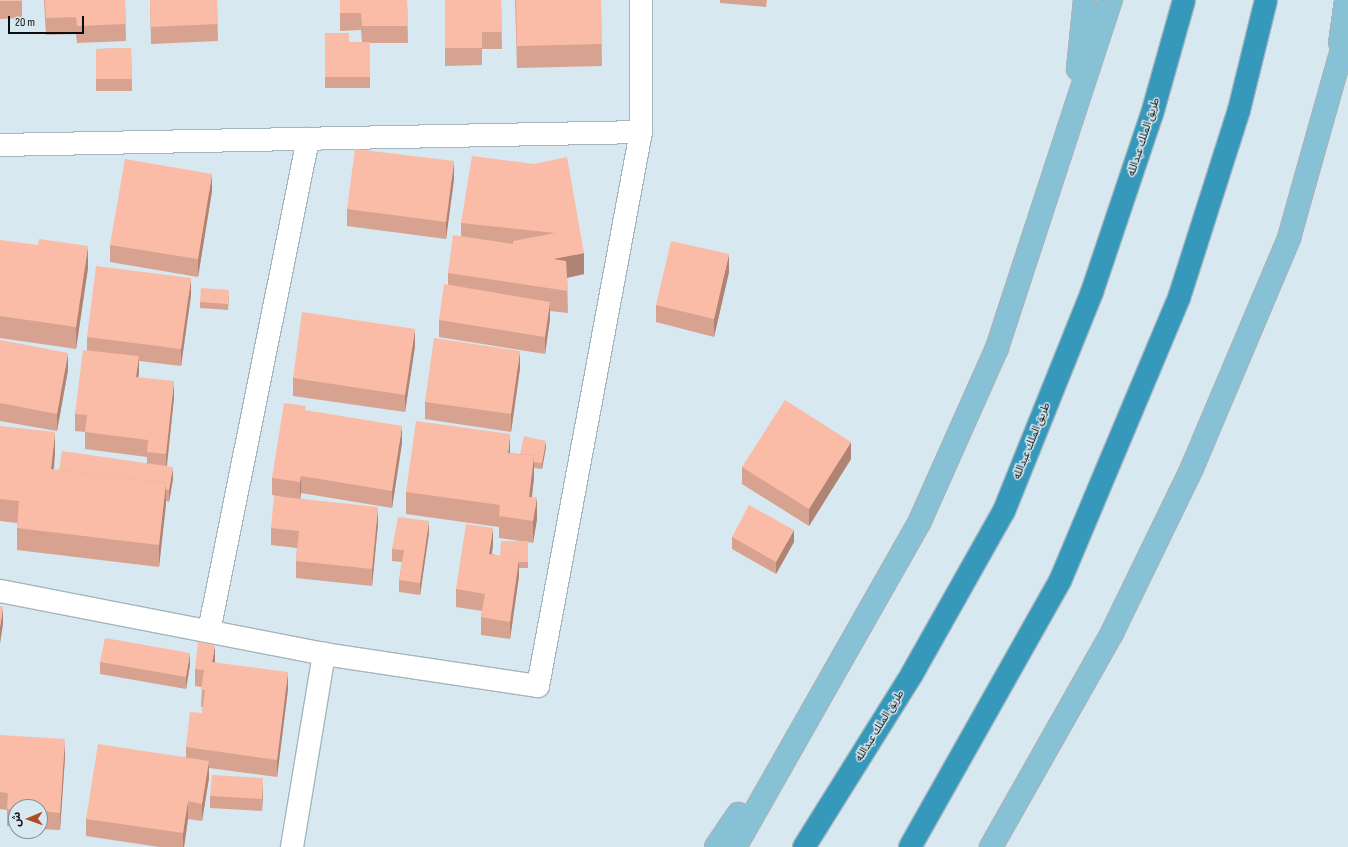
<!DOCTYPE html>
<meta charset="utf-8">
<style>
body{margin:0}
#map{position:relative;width:1348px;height:847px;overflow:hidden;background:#d7e8f0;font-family:"Sofia Sans Condensed","Noto Sans Arabic",sans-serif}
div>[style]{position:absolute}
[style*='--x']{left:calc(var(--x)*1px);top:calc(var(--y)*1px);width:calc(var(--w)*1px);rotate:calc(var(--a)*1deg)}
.roads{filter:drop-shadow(1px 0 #a5b5bd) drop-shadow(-1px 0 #a5b5bd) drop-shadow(0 1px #a5b5bd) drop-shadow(0 -1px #a5b5bd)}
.street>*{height:22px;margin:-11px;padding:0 11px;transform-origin:11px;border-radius:11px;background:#fff}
.primary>*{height:22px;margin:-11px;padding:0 11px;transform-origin:11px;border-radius:11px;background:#86c1d6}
.highway>*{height:22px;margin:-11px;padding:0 11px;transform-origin:11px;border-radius:11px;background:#3698bb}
.wall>*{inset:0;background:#d8a290}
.shaded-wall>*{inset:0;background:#b08475}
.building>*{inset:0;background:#fbbca7}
span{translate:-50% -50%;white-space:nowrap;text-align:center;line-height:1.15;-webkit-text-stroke:3px #d7e8f0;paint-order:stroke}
.street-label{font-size:11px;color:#080e11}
.north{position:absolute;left:8px;top:799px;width:40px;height:40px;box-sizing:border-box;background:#d7e8f0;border:1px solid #849197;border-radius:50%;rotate:268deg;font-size:11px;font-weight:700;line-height:16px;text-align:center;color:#080e11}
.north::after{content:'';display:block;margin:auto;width:14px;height:18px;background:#b24b25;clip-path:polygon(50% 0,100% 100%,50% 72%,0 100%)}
.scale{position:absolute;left:8px;top:16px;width:76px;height:18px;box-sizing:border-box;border:2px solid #080e11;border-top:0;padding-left:5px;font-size:12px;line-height:14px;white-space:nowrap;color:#080e11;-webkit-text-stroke:3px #d7e8f0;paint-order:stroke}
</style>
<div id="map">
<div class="roads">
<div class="street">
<div style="--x:0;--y:145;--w:641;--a:-1.16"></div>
<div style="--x:0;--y:591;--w:330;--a:11"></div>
<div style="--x:324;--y:654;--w:216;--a:8.5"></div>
<div style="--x:538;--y:686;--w:563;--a:-79.47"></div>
<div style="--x:641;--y:132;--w:132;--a:-90"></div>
<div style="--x:209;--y:631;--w:502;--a:-78.62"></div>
<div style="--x:292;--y:847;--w:196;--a:-80.6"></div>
</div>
<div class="primary">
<div style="--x:1340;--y:42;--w:42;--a:-81.9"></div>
<div style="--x:1078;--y:69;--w:69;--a:-84.2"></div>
<div style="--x:716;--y:847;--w:40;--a:-56"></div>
<div style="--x:735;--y:847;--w:375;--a:-60.4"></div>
<div style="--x:920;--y:521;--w:189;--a:-66"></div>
<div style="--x:997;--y:348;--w:366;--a:-71.9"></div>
<div style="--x:991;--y:847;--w:246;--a:-60.5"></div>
<div style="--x:1112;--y:633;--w:183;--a:-64.1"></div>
<div style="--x:1192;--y:468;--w:250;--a:-67.1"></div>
<div style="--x:1289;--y:238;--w:218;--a:-74.3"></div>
</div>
<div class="highway">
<div style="--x:804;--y:847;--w:204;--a:-58"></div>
<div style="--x:912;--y:674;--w:187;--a:-60.6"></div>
<div style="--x:1004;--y:511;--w:236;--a:-68.1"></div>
<div style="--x:1092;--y:292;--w:188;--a:-71.4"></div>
<div style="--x:1152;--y:114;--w:118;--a:-74.3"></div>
<div style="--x:910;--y:847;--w:305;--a:-60.6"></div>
<div style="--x:1060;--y:581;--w:307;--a:-67.2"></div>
<div style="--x:1179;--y:298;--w:197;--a:-72.3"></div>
<div style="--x:1239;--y:110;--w:113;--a:-76.2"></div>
</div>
</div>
<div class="wall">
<div style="clip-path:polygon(0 0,22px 0,22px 18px,0 19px)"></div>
<div style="clip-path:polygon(44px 0,125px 0,126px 41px,77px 43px,76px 34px,46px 35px)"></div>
<div style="clip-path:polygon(150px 0,217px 0,218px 41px,151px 44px)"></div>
<div style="clip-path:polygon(340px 0,407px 0,408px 43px,370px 43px,370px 88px,325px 88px,325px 33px,349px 42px,362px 42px,361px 30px,340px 31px)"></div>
<div style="clip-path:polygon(445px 0,501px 0,502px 49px,482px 49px,482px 65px,445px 66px)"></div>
<div style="clip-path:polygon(515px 0,601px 0,602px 66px,517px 68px)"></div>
<div style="clip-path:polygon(720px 0,767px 0,766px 7px,720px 3px)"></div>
<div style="clip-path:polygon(131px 48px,132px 91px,96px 91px,96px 49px)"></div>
<div style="clip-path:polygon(534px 164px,584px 274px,567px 278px,568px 313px,550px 311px,550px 319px,545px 354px,439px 337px,439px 320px,448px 285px,448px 273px,461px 237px,461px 223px)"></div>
<div style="clip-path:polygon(454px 179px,446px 239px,347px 226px,347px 209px)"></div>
<div style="clip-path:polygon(212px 191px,198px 277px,110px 262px,110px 245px)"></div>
<div style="clip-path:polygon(0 240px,88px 268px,76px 349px,0 338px)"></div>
<div style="clip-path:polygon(729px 272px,714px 337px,656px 322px,656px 305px)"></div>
<div style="clip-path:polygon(191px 295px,181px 366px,139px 361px,138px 377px,174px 398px,167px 466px,173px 479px,169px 502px,166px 501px,159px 567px,17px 550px,17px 523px,0 521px,0 426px,55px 454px,54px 470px,59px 470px,147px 463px,147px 457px,85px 449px,85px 432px,75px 431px,75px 414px,87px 350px,87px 337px)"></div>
<div style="clip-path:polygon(229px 296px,228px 310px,200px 308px,200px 302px)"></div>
<div style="clip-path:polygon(0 340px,68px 370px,57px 431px,0 421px)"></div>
<div style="clip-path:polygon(415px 346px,405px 412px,293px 396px,293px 378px)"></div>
<div style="clip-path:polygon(520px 368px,511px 432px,425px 419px,425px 402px)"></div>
<div style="clip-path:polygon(402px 443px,392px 508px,301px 493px,300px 498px,378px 524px,372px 586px,296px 578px,296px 561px,297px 548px,271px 545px,271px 528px,282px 497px,272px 495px,272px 478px)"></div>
<div style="clip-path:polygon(546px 447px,542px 469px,534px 468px,534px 478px,532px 497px,537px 519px,533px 543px,528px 542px,528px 568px,519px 568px,519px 576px,510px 639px,481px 635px,481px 617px,482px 611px,456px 607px,456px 589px,493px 545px,492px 554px,500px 556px,521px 541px,499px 538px,499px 527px,406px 514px,406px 492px,510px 453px,520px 454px)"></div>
<div style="clip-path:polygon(851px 459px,809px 526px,742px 484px,742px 467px)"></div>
<div style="clip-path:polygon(429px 533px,420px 595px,399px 592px,399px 580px,402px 562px,392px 561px,392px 549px)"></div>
<div style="clip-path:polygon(732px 537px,794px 542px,776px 574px,732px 549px)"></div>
<div style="clip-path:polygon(100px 662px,190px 665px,186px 689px,100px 674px)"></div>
<div style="clip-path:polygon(215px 662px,288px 689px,277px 777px,209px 768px,209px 778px,202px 821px,188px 819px,184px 847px,159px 847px,86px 836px,86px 819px,186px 757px,186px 747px,202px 713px,203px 707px,201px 707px,202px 687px,195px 686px,195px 669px)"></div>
<div style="clip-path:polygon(0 735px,65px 757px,60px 830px,40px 829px,40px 807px,16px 807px,16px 827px,7px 826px,7px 810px,0 809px)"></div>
<div style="clip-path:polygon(263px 790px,262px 811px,210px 808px,210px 796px)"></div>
</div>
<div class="shaded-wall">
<div style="clip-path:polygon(454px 161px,454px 179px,446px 239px,446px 222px)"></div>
<div style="clip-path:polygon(212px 174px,212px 191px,198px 277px,198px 259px)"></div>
<div style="clip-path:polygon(88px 246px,88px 268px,76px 349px,76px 327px)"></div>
<div style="clip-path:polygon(584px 253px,584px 274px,553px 281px,553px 259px)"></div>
<div style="clip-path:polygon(729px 254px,729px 272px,714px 337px,714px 319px)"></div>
<div style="clip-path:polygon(191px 278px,191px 295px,181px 366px,181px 349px)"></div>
<div style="clip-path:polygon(550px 302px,550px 319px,545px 354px,545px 337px)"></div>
<div style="clip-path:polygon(415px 329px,415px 346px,405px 412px,405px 395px)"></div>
<div style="clip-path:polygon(520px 351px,520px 368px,511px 432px,511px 414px)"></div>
<div style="clip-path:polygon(68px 353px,68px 370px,57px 431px,57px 414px)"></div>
<div style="clip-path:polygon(139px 356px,139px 373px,136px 394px,136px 377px)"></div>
<div style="clip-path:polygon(174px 381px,174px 398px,166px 472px,166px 454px)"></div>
<div style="clip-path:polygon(402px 426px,402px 443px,392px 508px,392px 491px)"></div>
<div style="clip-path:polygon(55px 432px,55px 454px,51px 491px,51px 469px)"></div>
<div style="clip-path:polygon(510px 434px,510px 456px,508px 453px)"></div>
<div style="clip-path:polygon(546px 441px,546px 447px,542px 469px,542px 463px)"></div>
<div style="clip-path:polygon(851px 442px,851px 459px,809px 526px,809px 509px)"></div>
<div style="clip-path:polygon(534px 456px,534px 478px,529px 518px,529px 497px)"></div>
<div style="clip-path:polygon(173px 467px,173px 479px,169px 502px,169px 490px)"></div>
<div style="clip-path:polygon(301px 476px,301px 493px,300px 500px,300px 482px)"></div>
<div style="clip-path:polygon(166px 483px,166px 505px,159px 567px,159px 545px)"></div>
<div style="clip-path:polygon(537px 497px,537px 519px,533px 543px,533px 521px)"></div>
<div style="clip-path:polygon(378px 507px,378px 524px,372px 586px,372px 569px)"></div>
<div style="clip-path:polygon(429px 521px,429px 533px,420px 595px,420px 583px)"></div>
<div style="clip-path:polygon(493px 528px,493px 545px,489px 571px,489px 554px)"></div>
<div style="clip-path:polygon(794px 530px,794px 542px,776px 574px,776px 562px)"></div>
<div style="clip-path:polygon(519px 559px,519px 576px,510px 639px,510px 622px)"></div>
<div style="clip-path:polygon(3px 607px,3px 624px,0 644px,0 627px)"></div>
<div style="clip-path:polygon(215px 645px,215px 662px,212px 662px)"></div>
<div style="clip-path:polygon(190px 653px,190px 665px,186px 689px,186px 677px)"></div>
<div style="clip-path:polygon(288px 672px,288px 689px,277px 777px,277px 760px)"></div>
<div style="clip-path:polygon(65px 739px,65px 757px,60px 830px,60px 813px)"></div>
<div style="clip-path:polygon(209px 761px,209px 778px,202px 821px,202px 804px)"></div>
<div style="clip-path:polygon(263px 778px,263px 790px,262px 811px,262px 799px)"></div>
<div style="clip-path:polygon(188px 801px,188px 819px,184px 847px,183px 847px,183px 833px)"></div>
</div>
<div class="building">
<div style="clip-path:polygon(0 0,22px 0,22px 1px,0 1px)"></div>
<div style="clip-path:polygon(45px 0,125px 0,126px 24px,77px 26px,76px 17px,46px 18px)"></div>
<div style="clip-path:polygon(150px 0,217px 0,218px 24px,151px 27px)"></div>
<div style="clip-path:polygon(340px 0,407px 0,408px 26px,362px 26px,361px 13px,340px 13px)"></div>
<div style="clip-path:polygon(445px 0,501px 0,502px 32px,482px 32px,482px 48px,445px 48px)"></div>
<div style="clip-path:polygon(516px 0,601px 0,602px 44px,517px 46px)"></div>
<div style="clip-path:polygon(325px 33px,349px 33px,349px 42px,370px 42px,370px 77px,325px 77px)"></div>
<div style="clip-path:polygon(131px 48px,132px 79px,96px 79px,96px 49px)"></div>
<div style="clip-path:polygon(355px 149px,454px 161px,446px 222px,347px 209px)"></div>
<div style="clip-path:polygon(472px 156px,534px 164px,567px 157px,584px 253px,553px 259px,566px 261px,568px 291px,448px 273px,453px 235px,513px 244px,513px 241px,555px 233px,461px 223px)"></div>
<div style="clip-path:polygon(125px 159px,212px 174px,198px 259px,110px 245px)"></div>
<div style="clip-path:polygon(39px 239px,88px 246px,76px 327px,0 316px,0 240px,38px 245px)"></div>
<div style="clip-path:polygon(671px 241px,729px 254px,714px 319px,656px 305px)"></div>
<div style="clip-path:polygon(96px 266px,191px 278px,181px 349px,87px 337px)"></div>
<div style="clip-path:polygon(444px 284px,550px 302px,545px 337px,439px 320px)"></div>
<div style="clip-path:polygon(201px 288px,229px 290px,228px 304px,200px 302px)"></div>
<div style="clip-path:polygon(302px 312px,415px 329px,405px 395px,293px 378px)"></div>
<div style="clip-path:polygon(434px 338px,520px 351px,511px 414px,425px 402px)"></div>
<div style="clip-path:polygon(0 340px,68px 353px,57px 414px,0 403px)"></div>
<div style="clip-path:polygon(83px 350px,139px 356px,136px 377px,174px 381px,166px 454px,147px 452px,148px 440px,85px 432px,87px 415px,75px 414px)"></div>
<div style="clip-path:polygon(785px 400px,851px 442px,809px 509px,742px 467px)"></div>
<div style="clip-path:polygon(284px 403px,306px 406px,305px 410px,402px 426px,392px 491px,301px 476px,300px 482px,272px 478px)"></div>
<div style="clip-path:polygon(416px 421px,510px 434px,508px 453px,534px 456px,529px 497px,537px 497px,533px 521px,499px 516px,500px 505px,406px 492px)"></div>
<div style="clip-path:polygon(0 426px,55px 432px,51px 469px,166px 483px,159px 545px,17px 528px,19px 501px,0 499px)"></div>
<div style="clip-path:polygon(524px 436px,546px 441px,542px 463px,534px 462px,534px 456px,520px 454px)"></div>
<div style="clip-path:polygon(62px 451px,173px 467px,169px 490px,166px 490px,166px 483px,59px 470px)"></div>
<div style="clip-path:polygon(274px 496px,378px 507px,372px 569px,296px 561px,299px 531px,271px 528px)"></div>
<div style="clip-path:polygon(749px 505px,794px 530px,776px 562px,732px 537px)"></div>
<div style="clip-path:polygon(398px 517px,429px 521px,420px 583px,399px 580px,404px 550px,392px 549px)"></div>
<div style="clip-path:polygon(466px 524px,493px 528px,489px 554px,519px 559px,510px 622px,481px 617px,485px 594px,456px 589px)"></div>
<div style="clip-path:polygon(501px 541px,528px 541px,528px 562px,519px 562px,519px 559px,500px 556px)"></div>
<div style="clip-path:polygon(0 606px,3px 607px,0 627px)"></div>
<div style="clip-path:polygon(105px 638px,190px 653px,186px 677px,100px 662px)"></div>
<div style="clip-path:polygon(198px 642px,215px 645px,212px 662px,288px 672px,277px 760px,186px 747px,190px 712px,202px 713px,205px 690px,201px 690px,204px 670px,195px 669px)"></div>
<div style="clip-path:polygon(0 735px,65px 739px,60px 813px,40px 811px,40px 807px,16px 807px,16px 810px,7px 809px,8px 793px,0 792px)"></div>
<div style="clip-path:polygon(98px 744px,209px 761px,202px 804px,188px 801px,183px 833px,86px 819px)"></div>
<div style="clip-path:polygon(212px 775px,263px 778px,262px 799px,210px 796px)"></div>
</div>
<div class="street-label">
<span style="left:1144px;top:137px;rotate:-72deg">طريق الملك عبدالله</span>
<span style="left:1032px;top:441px;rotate:-68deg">طريق الملك عبدالله</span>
<span style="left:880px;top:726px;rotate:-58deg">طريق الملك عبدالله</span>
</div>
<div class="north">ش</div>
<div class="scale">20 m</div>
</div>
